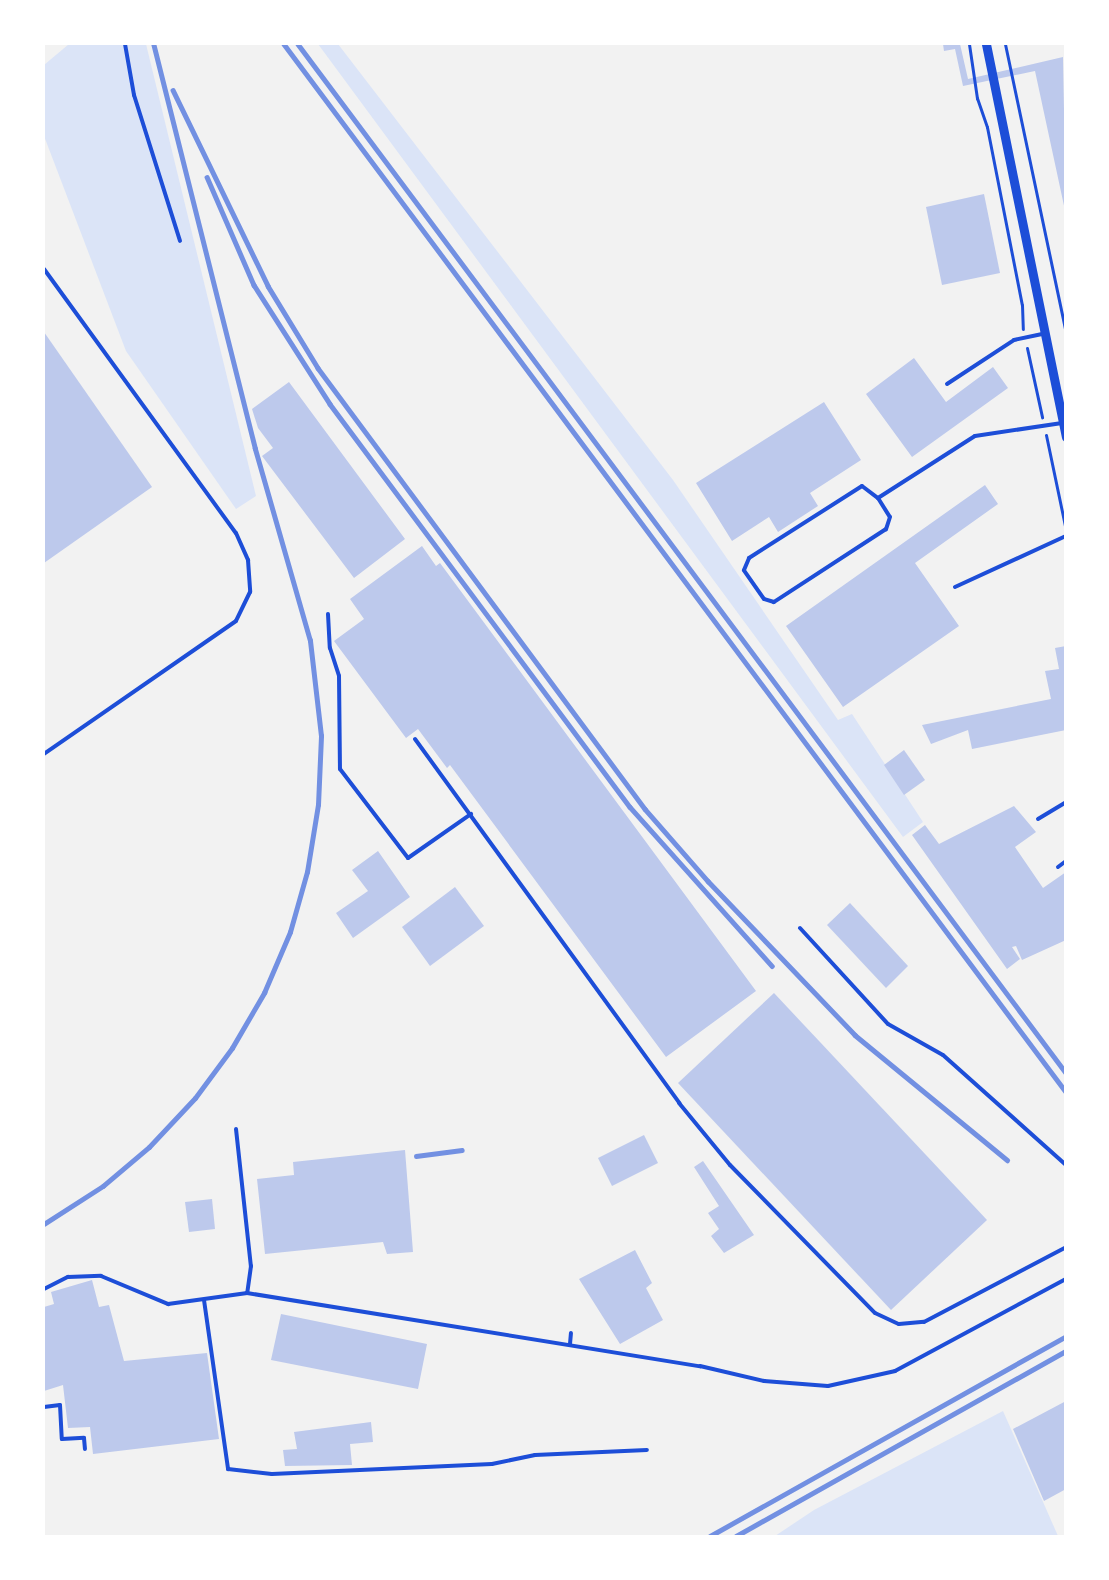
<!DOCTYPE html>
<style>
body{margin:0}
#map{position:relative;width:1109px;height:1580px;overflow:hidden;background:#f2f2f2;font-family:Poppins,sans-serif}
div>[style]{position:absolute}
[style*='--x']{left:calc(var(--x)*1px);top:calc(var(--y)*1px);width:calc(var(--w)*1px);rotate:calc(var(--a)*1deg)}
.green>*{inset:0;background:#dbe4f7}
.building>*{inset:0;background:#bdc9ec}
.path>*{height:3px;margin:-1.5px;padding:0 1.5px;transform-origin:1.5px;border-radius:1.5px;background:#1d4ed8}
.service>*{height:4px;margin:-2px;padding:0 2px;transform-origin:2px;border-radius:2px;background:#1d4ed8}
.secondary>*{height:9px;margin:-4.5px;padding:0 4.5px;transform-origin:4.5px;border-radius:4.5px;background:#1d4ed8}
.rail>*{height:4.5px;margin:-2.25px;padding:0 2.25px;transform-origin:2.25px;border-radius:2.25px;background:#7290e2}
span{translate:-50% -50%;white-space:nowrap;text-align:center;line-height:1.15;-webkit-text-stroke:5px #fff;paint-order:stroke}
.frame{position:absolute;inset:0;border:45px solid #fff;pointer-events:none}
</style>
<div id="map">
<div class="green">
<div style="clip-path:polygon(69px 44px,146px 44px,256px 496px,236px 509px,126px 351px,44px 136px,44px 65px)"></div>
<div style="clip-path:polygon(318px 44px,338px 44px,673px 480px,838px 720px,852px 714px,923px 822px,903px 837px)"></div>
<div style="clip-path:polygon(1003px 1411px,1058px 1536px,775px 1536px,814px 1510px)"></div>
</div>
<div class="building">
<div style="clip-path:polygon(943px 44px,960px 44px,968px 79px,1063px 57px,1066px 215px,1035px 71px,963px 86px,955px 49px,944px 51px)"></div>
<div style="clip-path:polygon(984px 194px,1000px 273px,942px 285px,926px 207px)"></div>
<div style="clip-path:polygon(44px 332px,152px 487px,44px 563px)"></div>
<div style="clip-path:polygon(914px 358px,946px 402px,993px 367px,1008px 388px,912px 457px,866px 394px)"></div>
<div style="clip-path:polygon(289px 382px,405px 539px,354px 578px,262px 456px,273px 448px,258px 428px,252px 409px)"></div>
<div style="clip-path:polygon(824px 402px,861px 460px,810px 493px,818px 506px,778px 532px,769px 517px,732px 541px,696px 483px)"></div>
<div style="clip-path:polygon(985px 485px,998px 504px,915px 563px,959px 626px,843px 707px,786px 626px)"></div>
<div style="clip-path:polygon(422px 546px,436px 566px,440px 563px,756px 991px,666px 1057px,450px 765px,447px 768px,418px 729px,406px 738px,334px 641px,364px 619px,350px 599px)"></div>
<div style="clip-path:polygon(1066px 646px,1066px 730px,972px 749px,968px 730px,931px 744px,922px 725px,1051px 699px,1045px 671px,1059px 669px,1055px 648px)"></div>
<div style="clip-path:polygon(904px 750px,925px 780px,904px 795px,884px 765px)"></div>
<div style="clip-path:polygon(1014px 806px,1036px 832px,1015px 847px,1043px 888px,1066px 872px,1066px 940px,1022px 960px,1016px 946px,1012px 947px,1020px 959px,1007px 969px,912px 835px,925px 825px,939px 844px)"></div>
<div style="clip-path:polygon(378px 851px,410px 897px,353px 938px,336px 913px,368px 891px,352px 870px)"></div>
<div style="clip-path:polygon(455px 887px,484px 926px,430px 966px,402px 927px)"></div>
<div style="clip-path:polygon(850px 903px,908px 966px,886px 988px,827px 925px)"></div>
<div style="clip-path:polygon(774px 993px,987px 1220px,891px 1310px,678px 1083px)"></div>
<div style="clip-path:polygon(644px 1135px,658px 1163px,612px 1186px,598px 1158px)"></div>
<div style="clip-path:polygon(405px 1150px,413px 1252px,387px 1254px,383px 1242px,265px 1254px,257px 1179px,294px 1175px,293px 1162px)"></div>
<div style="clip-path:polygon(703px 1161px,754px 1235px,724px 1253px,711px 1236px,719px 1229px,708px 1213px,719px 1206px,694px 1167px)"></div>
<div style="clip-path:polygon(212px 1199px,215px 1229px,189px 1232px,185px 1202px)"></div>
<div style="clip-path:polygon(635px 1250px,652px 1283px,646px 1288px,663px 1320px,620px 1344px,579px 1279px)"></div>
<div style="clip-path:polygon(92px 1280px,99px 1307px,109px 1305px,124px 1361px,207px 1353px,219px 1439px,93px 1454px,90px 1427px,68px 1428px,63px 1385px,44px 1391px,44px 1307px,54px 1304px,51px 1292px)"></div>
<div style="clip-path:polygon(281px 1314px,427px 1344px,418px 1389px,271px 1360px)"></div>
<div style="clip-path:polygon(1066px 1401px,1066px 1489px,1044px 1501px,1013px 1429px)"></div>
<div style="clip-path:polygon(371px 1422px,373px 1442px,350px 1444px,352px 1465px,285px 1466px,283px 1450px,297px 1449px,294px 1432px)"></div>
</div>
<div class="path">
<div style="--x:969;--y:44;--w:55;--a:81.6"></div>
<div style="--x:977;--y:98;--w:31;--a:71"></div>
<div style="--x:987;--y:127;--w:181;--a:78.9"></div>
<div style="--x:1022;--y:305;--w:24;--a:88"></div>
<div style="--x:1005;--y:44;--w:295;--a:78.1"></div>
<div style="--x:1027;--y:348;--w:71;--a:77.7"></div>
<div style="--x:1046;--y:435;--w:93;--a:78.2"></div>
</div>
<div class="service">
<div style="--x:125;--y:44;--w:52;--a:80"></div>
<div style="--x:134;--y:95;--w:153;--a:72.5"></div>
<div style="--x:44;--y:269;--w:326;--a:54"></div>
<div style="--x:236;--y:533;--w:30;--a:66"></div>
<div style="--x:248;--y:560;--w:32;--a:86"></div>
<div style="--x:250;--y:592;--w:32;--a:116"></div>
<div style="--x:236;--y:621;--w:234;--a:145.3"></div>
<div style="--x:947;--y:384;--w:80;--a:-33.3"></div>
<div style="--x:1014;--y:340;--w:30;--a:-12"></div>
<div style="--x:878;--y:498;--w:22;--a:58"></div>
<div style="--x:890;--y:517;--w:13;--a:108"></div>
<div style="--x:886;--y:529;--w:134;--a:146.9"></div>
<div style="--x:774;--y:602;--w:10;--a:-163"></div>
<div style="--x:764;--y:599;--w:35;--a:-125"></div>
<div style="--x:744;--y:570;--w:13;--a:-67"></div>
<div style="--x:749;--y:558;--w:134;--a:-32.5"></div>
<div style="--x:862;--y:486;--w:20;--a:37"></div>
<div style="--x:878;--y:498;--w:115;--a:-32.6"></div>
<div style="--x:975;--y:436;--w:88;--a:-8.5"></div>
<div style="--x:955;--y:587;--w:122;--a:-24.7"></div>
<div style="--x:328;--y:614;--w:34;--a:87"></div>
<div style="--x:330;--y:648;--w:29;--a:72"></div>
<div style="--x:339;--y:676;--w:93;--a:89.4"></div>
<div style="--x:340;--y:769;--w:112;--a:52.6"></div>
<div style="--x:408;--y:858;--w:77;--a:-34.9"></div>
<div style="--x:415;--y:739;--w:450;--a:54"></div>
<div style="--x:679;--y:1103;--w:80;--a:50.6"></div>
<div style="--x:730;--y:1165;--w:207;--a:45.6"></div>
<div style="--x:875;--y:1313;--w:26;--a:25"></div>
<div style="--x:899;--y:1324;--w:25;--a:-5"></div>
<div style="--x:924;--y:1322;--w:161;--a:-27.8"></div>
<div style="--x:1038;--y:819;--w:33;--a:-31"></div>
<div style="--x:1058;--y:867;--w:10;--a:-37"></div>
<div style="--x:800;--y:928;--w:130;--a:47.5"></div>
<div style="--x:888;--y:1024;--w:63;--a:29.4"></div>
<div style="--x:943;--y:1055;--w:165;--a:41.8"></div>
<div style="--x:236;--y:1129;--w:138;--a:83.8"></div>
<div style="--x:251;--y:1266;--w:27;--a:98"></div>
<div style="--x:44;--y:1289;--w:27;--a:-27"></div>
<div style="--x:68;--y:1277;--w:33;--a:-2"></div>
<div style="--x:101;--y:1276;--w:73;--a:22.7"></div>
<div style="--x:168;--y:1304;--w:80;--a:-7.9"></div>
<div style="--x:247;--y:1293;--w:459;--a:9.2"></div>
<div style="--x:700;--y:1366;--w:66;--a:13.2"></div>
<div style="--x:764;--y:1381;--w:64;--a:4.5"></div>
<div style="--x:828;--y:1386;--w:69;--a:-12.6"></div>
<div style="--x:895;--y:1371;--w:194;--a:-28.3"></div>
<div style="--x:204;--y:1300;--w:171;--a:81.9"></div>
<div style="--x:228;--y:1469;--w:44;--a:6.5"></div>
<div style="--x:272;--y:1474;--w:220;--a:-2.6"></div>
<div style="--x:492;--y:1464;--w:44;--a:-11.8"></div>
<div style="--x:535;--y:1455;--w:112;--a:-2.6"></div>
<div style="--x:570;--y:1344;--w:11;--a:-85"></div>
<div style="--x:44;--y:1407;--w:16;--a:-7"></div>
<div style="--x:60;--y:1405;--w:34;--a:87"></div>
<div style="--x:62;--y:1439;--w:22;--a:-3"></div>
<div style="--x:84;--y:1438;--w:11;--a:85"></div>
</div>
<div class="secondary">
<div style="--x:986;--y:44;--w:401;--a:78.5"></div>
</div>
<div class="rail">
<div style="--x:284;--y:44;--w:1308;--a:53.27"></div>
<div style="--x:298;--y:44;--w:1284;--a:53.26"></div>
<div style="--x:173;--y:90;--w:218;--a:64.1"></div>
<div style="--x:268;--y:286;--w:96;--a:58.6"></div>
<div style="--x:318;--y:368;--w:549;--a:53.44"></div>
<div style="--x:645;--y:809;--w:96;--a:48.8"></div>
<div style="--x:708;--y:881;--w:213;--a:46.3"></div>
<div style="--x:855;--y:1035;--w:197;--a:39.4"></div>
<div style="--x:207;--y:177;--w:118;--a:66.5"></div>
<div style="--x:254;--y:285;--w:141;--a:57.4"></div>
<div style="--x:330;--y:404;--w:502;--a:53.34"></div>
<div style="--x:630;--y:807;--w:213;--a:48.2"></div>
<div style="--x:416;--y:1156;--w:46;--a:-7.4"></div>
<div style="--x:44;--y:1224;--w:70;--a:-32.8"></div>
<div style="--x:103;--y:1186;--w:60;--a:-40.3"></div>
<div style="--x:149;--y:1147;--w:67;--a:-46.8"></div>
<div style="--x:195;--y:1098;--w:62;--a:-53.5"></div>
<div style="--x:232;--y:1048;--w:64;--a:-59.8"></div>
<div style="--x:264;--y:993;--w:66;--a:-66.9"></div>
<div style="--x:290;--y:932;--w:62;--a:-74.2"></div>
<div style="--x:307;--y:872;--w:68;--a:-80.7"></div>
<div style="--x:318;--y:805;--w:69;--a:-87.5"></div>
<div style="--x:321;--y:736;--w:96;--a:-96.6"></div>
<div style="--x:310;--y:641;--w:200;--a:-106"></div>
<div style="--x:255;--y:449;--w:418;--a:-104.1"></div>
<div style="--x:710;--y:1536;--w:408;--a:-29.3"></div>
<div style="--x:736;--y:1536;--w:378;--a:-29.3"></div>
</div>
<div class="frame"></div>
</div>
